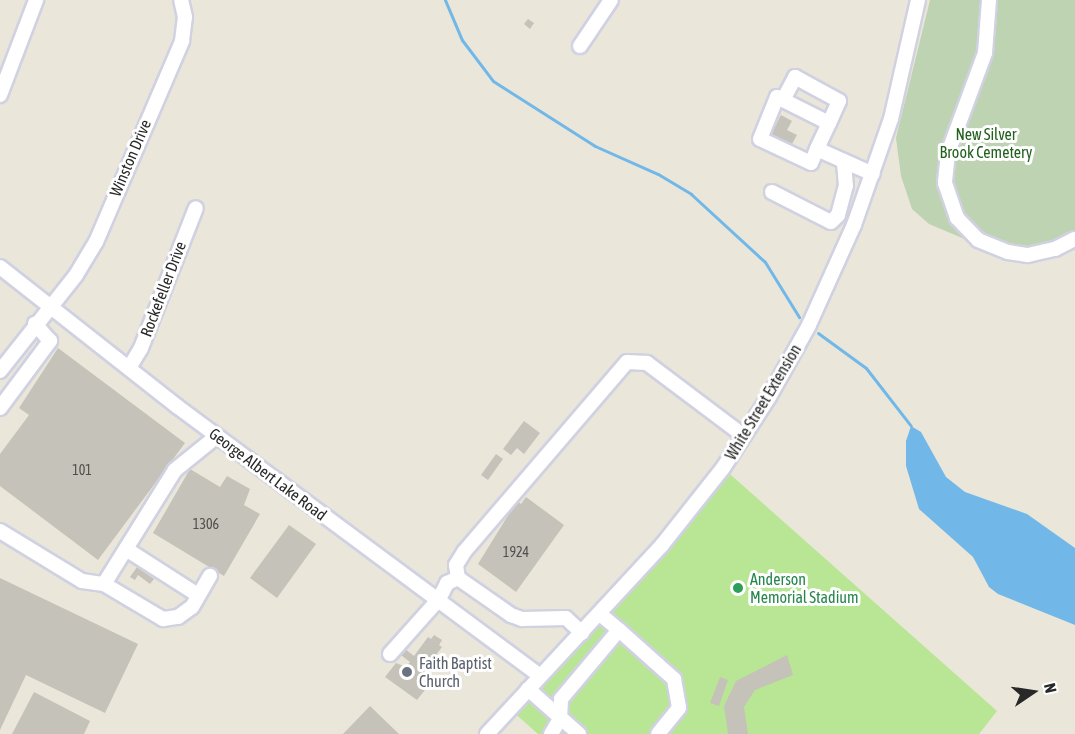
<!DOCTYPE html>
<style>
body{margin:0}
#map{position:relative;width:1075px;height:734px;overflow:hidden;background:#eae6da;font-family:"Asap Condensed",sans-serif}
div>[style]{position:absolute}
[style*='--x']{left:calc(var(--x)*1px);top:calc(var(--y)*1px);width:calc(var(--w)*1px);rotate:calc(var(--a)*1deg)}
.cemetery>*{inset:0;background:#bed3b2}
.pitch>*{inset:0;background:#b8e694}
.water>*{inset:0;background:#71b8e9}
.stream>*{height:3px;margin:-1.5px;padding:0 1.5px;transform-origin:1.5px;border-radius:1.5px;background:#71b8e9}
.building>*{inset:0;background:#c5c2ba}
.roads{filter:drop-shadow(2px 0 #d0d1e1) drop-shadow(-2px 0 #d0d1e1) drop-shadow(0 2px #d0d1e1) drop-shadow(0 -2px #d0d1e1)}
.minor>*{height:14px;margin:-7px;padding:0 7px;transform-origin:7px;border-radius:7px;background:#fff}
.dots>*{width:16px;height:16px;translate:-50% -50%;box-sizing:border-box;border:3px solid #fff;border-radius:50%}
span{translate:-50% -50%;white-space:nowrap;text-align:center;line-height:1.15;-webkit-text-stroke:6px #fff;paint-order:stroke}
.number-label{font-size:14px;color:#4f4e4c}
.number-label span{-webkit-text-stroke-width:0}
.park-label{font-size:16px;color:#21611c}
.street-label{font-size:16px;color:#282828}
.leisure-label{font-size:16px;color:#27864d}
.left{translate:0 -50%;text-align:left}
.worship-label{font-size:16px;color:#5b616d}
.north{position:absolute;left:1003px;top:662px;width:60px;height:60px;-webkit-text-stroke:4px #fff;paint-order:stroke;rotate:77deg;font-size:16px;font-weight:700;line-height:24px;text-align:center;color:#282828}
.north::after{content:'';display:block;margin:auto;width:21px;height:27px;background:#282828;clip-path:polygon(50% 0,100% 100%,50% 72%,0 100%)}
</style>
<div id="map">
<div class="cemetery">
<div style="clip-path:polygon(930px 0,1075px 0,1075px 245px,1012px 259px,929px 224px,912px 209px,901px 176px,896px 138px)"></div>
</div>
<div class="pitch">
<div style="clip-path:polygon(723px 468px,997px 711px,979px 734px,538px 734px,510px 709px)"></div>
</div>
<div class="water">
<div style="clip-path:polygon(911px 426px,921px 432px,946px 477px,965px 492px,1027px 514px,1075px 548px,1075px 625px,998px 594px,989px 587px,973px 557px,919px 509px,906px 466px,906px 441px)"></div>
</div>
<div class="stream">
<div style="--x:445;--y:0;--w:43;--a:67"></div>
<div style="--x:462;--y:40;--w:51;--a:52.9"></div>
<div style="--x:493;--y:81;--w:121;--a:32.5"></div>
<div style="--x:595;--y:146;--w:69;--a:24"></div>
<div style="--x:658;--y:174;--w:39;--a:31"></div>
<div style="--x:691;--y:194;--w:100;--a:42.6"></div>
<div style="--x:765;--y:262;--w:65;--a:58.3"></div>
<div style="--x:818;--y:333;--w:59;--a:36.1"></div>
<div style="--x:866;--y:368;--w:73;--a:52.2"></div>
</div>
<div class="building">
<div style="clip-path:polygon(528px 19px,534px 23px,530px 29px,524px 24px)"></div>
<div style="clip-path:polygon(781px 115px,792px 121px,787px 130px,797px 135px,792px 144px,770px 136px)"></div>
<div style="clip-path:polygon(58px 348px,185px 443px,98px 560px,0 486px,0 454px,29px 415px,19px 408px)"></div>
<div style="clip-path:polygon(524px 421px,540px 433px,524px 454px,517px 448px,511px 455px,503px 449px)"></div>
<div style="clip-path:polygon(496px 454px,503px 459px,488px 480px,481px 475px)"></div>
<div style="clip-path:polygon(190px 469px,220px 487px,227px 476px,250px 489px,244px 505px,260px 514px,224px 576px,153px 533px)"></div>
<div style="clip-path:polygon(526px 497px,564px 525px,516px 592px,478px 564px,517px 501px,521px 504px)"></div>
<div style="clip-path:polygon(289px 525px,316px 544px,277px 598px,250px 578px)"></div>
<div style="clip-path:polygon(137px 567px,154px 579px,150px 584px,138px 575px,135px 580px,130px 577px)"></div>
<div style="clip-path:polygon(0 578px,138px 644px,105px 713px,26px 675px,0 730px)"></div>
<div style="clip-path:polygon(434px 635px,442px 640px,439px 645px,442px 647px,418px 679px,428px 686px,417px 700px,385px 677px,396px 663px,406px 667px,410px 662px,401px 655px,405px 649px,414px 656px,428px 637px,431px 639px)"></div>
<div style="clip-path:polygon(787px 655px,793px 675px,755px 690px,744px 707px,748px 734px,728px 734px,724px 706px,736px 681px)"></div>
<div style="clip-path:polygon(720px 677px,728px 680px,719px 706px,710px 703px)"></div>
<div style="clip-path:polygon(34px 692px,90px 721px,84px 734px,12px 734px)"></div>
<div style="clip-path:polygon(370px 706px,399px 734px,343px 734px)"></div>
</div>
<div class="roads">
<div class="minor">
<div style="--x:989;--y:0;--w:53;--a:94.3"></div>
<div style="--x:985;--y:53;--w:107;--a:110.3"></div>
<div style="--x:948;--y:153;--w:30;--a:96"></div>
<div style="--x:945;--y:183;--w:37;--a:71"></div>
<div style="--x:957;--y:218;--w:30;--a:46"></div>
<div style="--x:978;--y:240;--w:32;--a:22"></div>
<div style="--x:1008;--y:252;--w:20;--a:9"></div>
<div style="--x:1028;--y:255;--w:28;--a:-13"></div>
<div style="--x:1055;--y:249;--w:22;--a:-27"></div>
<div style="--x:580;--y:46;--w:55;--a:-56"></div>
<div style="--x:0;--y:95;--w:102;--a:-69.2"></div>
<div style="--x:783;--y:100;--w:26;--a:-62"></div>
<div style="--x:795;--y:77;--w:50;--a:28.6"></div>
<div style="--x:839;--y:101;--w:24;--a:114"></div>
<div style="--x:817;--y:149;--w:15;--a:113"></div>
<div style="--x:811;--y:163;--w:56;--a:-154.8"></div>
<div style="--x:760;--y:139;--w:45;--a:-68"></div>
<div style="--x:777;--y:97;--w:58;--a:26.6"></div>
<div style="--x:829;--y:123;--w:29;--a:115"></div>
<div style="--x:817;--y:149;--w:61;--a:24.1"></div>
<div style="--x:772;--y:192;--w:66;--a:27"></div>
<div style="--x:831;--y:222;--w:10;--a:-45"></div>
<div style="--x:838;--y:215;--w:30;--a:-75"></div>
<div style="--x:846;--y:186;--w:25;--a:-95"></div>
<div style="--x:0;--y:267;--w:226;--a:38.2"></div>
<div style="--x:178;--y:407;--w:451;--a:36.6"></div>
<div style="--x:129;--y:368;--w:23;--a:-59"></div>
<div style="--x:141;--y:348;--w:150;--a:-68.6"></div>
<div style="--x:0;--y:371;--w:122;--a:-51.6"></div>
<div style="--x:76;--y:275;--w:39;--a:-59"></div>
<div style="--x:96;--y:242;--w:219;--a:-66.8"></div>
<div style="--x:182;--y:41;--w:24;--a:-83"></div>
<div style="--x:185;--y:17;--w:17;--a:-103"></div>
<div style="--x:0;--y:408;--w:84;--a:-53.3"></div>
<div style="--x:50;--y:341;--w:23;--a:-131"></div>
<div style="--x:0;--y:531;--w:96;--a:31.4"></div>
<div style="--x:82;--y:581;--w:22;--a:8"></div>
<div style="--x:104;--y:584;--w:134;--a:-58.1"></div>
<div style="--x:175;--y:470;--w:54;--a:-39"></div>
<div style="--x:126;--y:549;--w:85;--a:32.6"></div>
<div style="--x:458;--y:578;--w:13;--a:-99"></div>
<div style="--x:456;--y:565;--w:15;--a:-58"></div>
<div style="--x:464;--y:552;--w:250;--a:-49.4"></div>
<div style="--x:627;--y:362;--w:20;--a:3"></div>
<div style="--x:647;--y:363;--w:121;--a:37"></div>
<div style="--x:104;--y:584;--w:69;--a:30.7"></div>
<div style="--x:163;--y:619;--w:15;--a:-8"></div>
<div style="--x:178;--y:617;--w:17;--a:-36"></div>
<div style="--x:192;--y:607;--w:36;--a:-60"></div>
<div style="--x:619;--y:630;--w:74;--a:41.7"></div>
<div style="--x:674;--y:679;--w:29;--a:80"></div>
<div style="--x:679;--y:708;--w:33;--a:129"></div>
<div style="--x:390;--y:654;--w:74;--a:-48.3"></div>
<div style="--x:439;--y:599;--w:18;--a:-63"></div>
<div style="--x:447;--y:583;--w:12;--a:-24"></div>
<div style="--x:458;--y:578;--w:65;--a:34.9"></div>
<div style="--x:511;--y:615;--w:12;--a:20"></div>
<div style="--x:522;--y:619;--w:44;--a:-1.3"></div>
<div style="--x:566;--y:618;--w:22;--a:43"></div>
<div style="--x:528;--y:689;--w:68;--a:41.4"></div>
<div style="--x:487;--y:734;--w:258;--a:-47.2"></div>
<div style="--x:662;--y:545;--w:98;--a:-51.6"></div>
<div style="--x:723;--y:468;--w:85;--a:-57.1"></div>
<div style="--x:769;--y:397;--w:82;--a:-60.9"></div>
<div style="--x:809;--y:325;--w:110;--a:-65.8"></div>
<div style="--x:854;--y:225;--w:112;--a:-70.8"></div>
<div style="--x:891;--y:119;--w:122;--a:-77.2"></div>
<div style="--x:551;--y:734;--w:17;--a:-59"></div>
<div style="--x:560;--y:719;--w:20;--a:-87"></div>
<div style="--x:561;--y:699;--w:90;--a:-50"></div>
<div style="--x:619;--y:630;--w:25;--a:-140"></div>
</div>
</div>
<div class="dots">
<div style="left:738px;top:588px;background:#2e9e5b"></div>
<div style="left:407px;top:672px;background:#6b7280"></div>
</div>
<div class="number-label">
<span style="left:82px;top:470px">101</span>
<span style="left:206px;top:524px">1306</span>
<span style="left:516px;top:552px">1924</span>
</div>
<div class="park-label">
<span style="left:986px;top:143px">New Silver<br>Brook Cemetery</span>
</div>
<div class="street-label">
<span style="left:130px;top:158px;rotate:-67deg">Winston Drive</span>
<span style="left:163px;top:289px;rotate:-69deg">Rockefeller Drive</span>
<span style="left:763px;top:402px;rotate:-59deg">White Street Extension</span>
<span style="left:268px;top:474px;rotate:37deg">George Albert Lake Road</span>
</div>
<div class="leisure-label">
<span class="left" style="left:750px;top:588px">Anderson<br>Memorial Stadium</span>
</div>
<div class="worship-label">
<span class="left" style="left:419px;top:672px">Faith Baptist<br>Church</span>
</div>
<div class="north">N</div>
</div>
